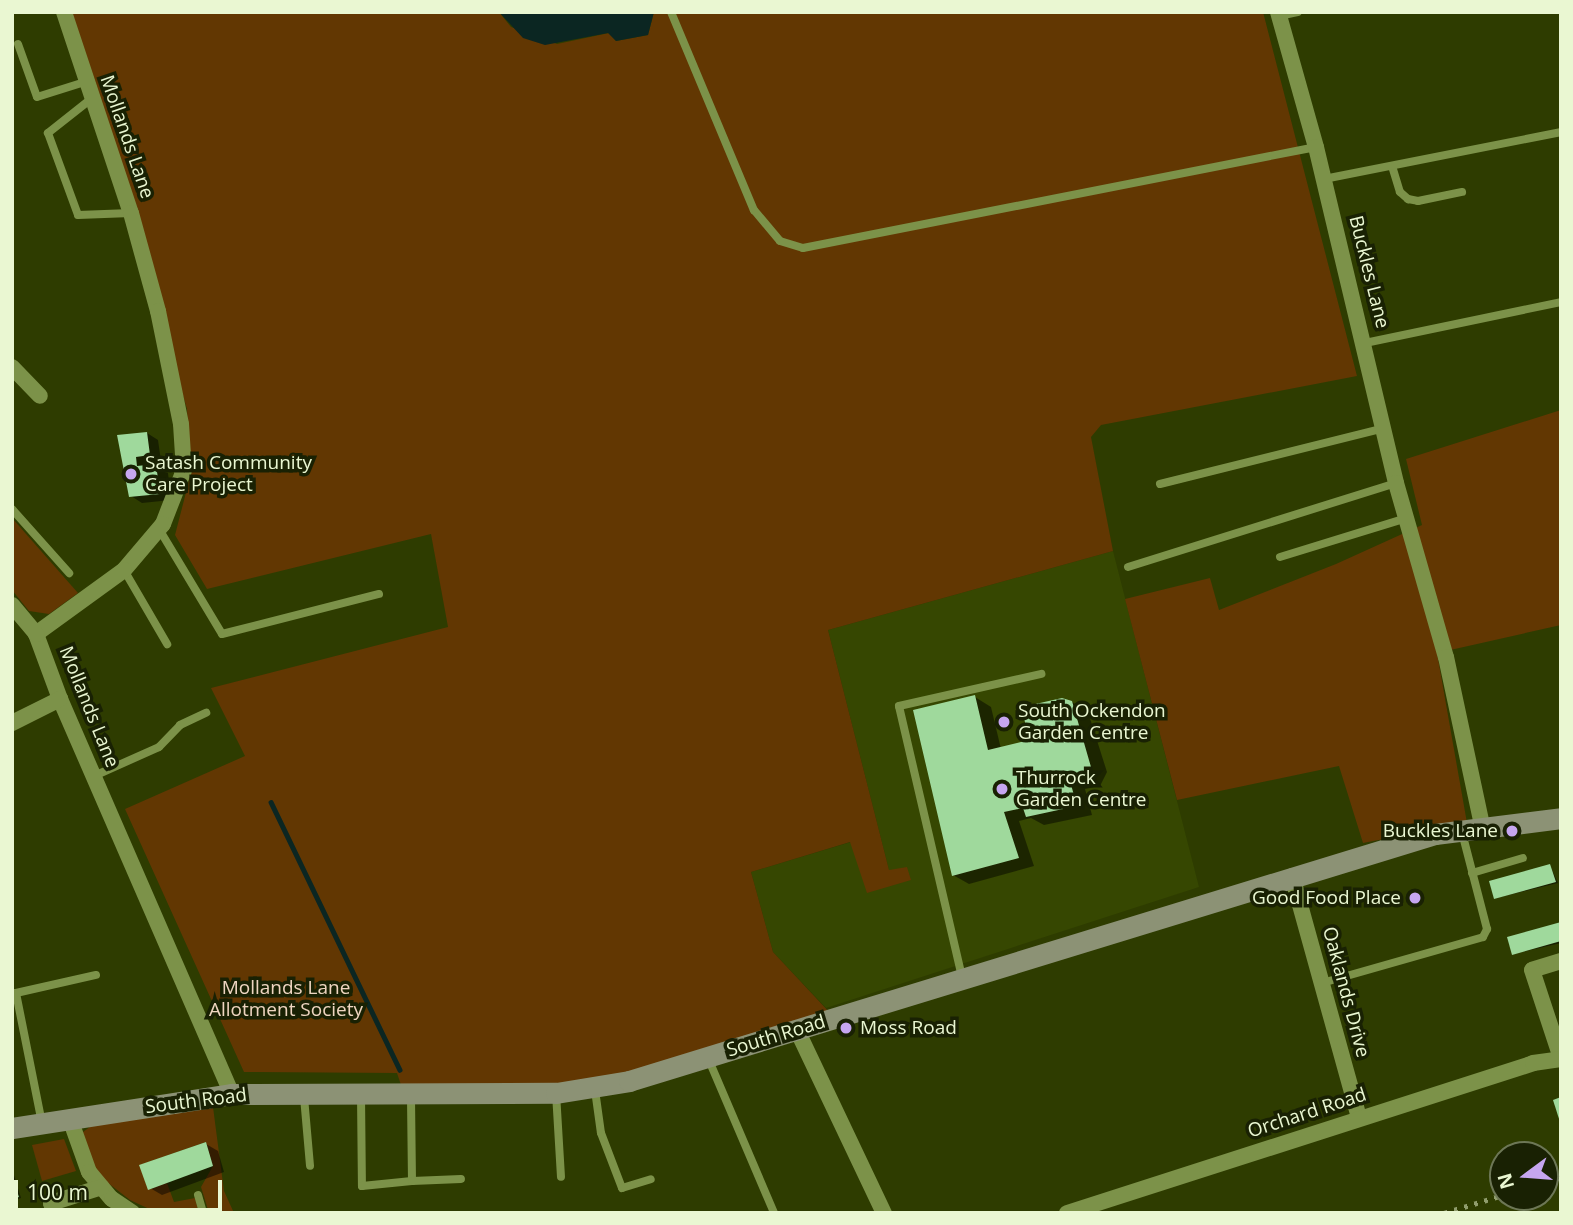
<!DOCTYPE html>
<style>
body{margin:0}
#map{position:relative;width:1573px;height:1225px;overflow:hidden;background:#2e3c00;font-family:"Open Sans",sans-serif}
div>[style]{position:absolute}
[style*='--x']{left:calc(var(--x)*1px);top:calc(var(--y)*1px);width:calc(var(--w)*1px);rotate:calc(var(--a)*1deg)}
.built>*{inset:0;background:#364701}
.green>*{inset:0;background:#623702}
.water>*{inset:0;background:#0b2622}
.shadow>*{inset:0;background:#0007}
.stream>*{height:4.5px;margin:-2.25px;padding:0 2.25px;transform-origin:2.25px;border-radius:2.25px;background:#0b2622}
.building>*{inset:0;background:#9fd99c}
.lane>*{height:8px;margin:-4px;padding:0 4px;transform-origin:4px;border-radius:4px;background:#7c9249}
.street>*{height:16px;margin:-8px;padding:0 8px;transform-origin:8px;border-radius:8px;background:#7c9249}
.secondary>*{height:21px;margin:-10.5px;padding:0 10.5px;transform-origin:10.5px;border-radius:10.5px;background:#8c9275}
.rail>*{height:4.5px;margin-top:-2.25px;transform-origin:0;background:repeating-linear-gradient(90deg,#909d6d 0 3.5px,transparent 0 10.5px)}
.dots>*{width:19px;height:19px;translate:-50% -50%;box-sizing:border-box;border:4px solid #192103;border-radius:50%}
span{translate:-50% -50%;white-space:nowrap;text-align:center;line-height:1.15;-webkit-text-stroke:7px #192103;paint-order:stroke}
.street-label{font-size:19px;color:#eaf7d2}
.poi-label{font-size:19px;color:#eaf7d2}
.left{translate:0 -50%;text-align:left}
.right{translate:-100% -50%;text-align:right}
.park-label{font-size:19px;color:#eed5c0}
.frame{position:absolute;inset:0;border:14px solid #eaf7d2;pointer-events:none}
.north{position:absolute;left:1489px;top:1141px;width:70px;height:70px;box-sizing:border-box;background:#192103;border:2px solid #6d7756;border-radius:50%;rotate:254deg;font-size:19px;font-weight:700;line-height:28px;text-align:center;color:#eaf7d2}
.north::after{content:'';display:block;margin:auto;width:24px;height:32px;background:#c6a6f0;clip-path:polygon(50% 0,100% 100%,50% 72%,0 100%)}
.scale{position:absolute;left:14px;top:1180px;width:208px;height:32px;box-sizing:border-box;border:4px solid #eaf7d2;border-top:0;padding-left:9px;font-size:21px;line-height:24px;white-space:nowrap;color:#eaf7d2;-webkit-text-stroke:5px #192103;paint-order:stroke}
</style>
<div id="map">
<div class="built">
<div style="clip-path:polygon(1113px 551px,1199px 887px,826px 1008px,773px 952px,751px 872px,851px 842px,889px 870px,828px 630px)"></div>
</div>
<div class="green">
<div style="clip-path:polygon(69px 12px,499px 12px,511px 27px,557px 44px,609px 33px,616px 41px,648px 35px,654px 12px,1263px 12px,1357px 376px,1101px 425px,1091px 437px,1113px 551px,828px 630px,889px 870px,907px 867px,911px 880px,867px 893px,850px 842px,751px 872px,773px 952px,831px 1014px,677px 1062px,566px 1086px,401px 1085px,397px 1073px,244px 1072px,125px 809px,245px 756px,211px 688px,448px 627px,431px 534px,207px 589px,175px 535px,190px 477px,187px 409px)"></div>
<div style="clip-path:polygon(1561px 410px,1561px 625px,1437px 653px,1467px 823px,1363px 843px,1339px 766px,1177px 800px,1125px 599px,1210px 578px,1219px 610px,1336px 564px,1422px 525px,1406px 459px)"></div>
<div style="clip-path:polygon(12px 518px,78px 593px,49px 614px,29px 611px,12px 590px)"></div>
<div style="clip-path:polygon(213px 1107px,224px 1191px,234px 1213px,209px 1213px,201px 1187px,213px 1166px,206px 1142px,140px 1165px,148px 1189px,167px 1183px,174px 1202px,195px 1198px,199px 1213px,158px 1213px,130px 1200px,103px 1179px,83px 1149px,83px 1132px,91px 1126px)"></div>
<div style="clip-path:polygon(64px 1139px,76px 1171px,42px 1181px,32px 1145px)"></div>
</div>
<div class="water">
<div style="clip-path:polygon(499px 12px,654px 12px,648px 35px,616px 41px,608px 33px,545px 45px,523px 38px)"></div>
</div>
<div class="shadow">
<div style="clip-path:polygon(147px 433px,158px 440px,161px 461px,147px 463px,147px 467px,168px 473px,171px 500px,142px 503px,131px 496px,128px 467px)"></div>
<div style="clip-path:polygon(975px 697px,991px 707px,1001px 749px,1031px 741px,1072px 702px,1088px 712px,1107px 772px,1100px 786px,1085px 789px,1092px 815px,1044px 825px,1031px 818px,1019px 821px,1034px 866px,969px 884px,953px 875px)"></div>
<div style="clip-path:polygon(1550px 866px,1558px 883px,1496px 898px)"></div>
<div style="clip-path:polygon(1561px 924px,1561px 943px,1513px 954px)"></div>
<div style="clip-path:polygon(206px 1144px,218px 1151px,224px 1172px,162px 1195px,150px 1188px)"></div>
<div style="clip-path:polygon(12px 1169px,21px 1198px,12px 1201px)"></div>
</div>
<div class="stream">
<div style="--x:271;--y:802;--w:297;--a:64.3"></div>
</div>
<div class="building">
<div style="clip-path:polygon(147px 432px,150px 455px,136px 457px,137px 466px,156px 464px,160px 494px,129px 497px,117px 435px)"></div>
<div style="clip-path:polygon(975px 695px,988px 750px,1029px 740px,1024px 718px,1031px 705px,1062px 698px,1072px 701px,1091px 767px,1084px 777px,1070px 781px,1077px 806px,1026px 817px,1023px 808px,1004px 812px,1019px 858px,952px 876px,913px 710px)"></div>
<div style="clip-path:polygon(1550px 864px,1556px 882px,1494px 899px,1489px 881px)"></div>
<div style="clip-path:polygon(1561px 922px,1561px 941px,1512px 955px,1507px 937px)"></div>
<div style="clip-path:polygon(1561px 1097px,1561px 1122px,1560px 1122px,1553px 1100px)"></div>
<div style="clip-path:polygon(206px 1142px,213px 1166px,148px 1190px,139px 1165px)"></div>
<div style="clip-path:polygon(12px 1177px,19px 1197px,12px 1199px)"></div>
</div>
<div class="lane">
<div style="--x:671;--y:12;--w:215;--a:67.3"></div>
<div style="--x:754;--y:210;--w:40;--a:50"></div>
<div style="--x:780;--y:241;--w:24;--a:17"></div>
<div style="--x:803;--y:248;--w:523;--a:-11.14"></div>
<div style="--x:1279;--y:16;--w:19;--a:-12"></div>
<div style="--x:18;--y:44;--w:56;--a:70.3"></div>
<div style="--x:37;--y:97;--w:50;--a:-17.4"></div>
<div style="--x:91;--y:99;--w:55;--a:141.7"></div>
<div style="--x:48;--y:133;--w:87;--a:69.9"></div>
<div style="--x:78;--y:215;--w:53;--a:-2.2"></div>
<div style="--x:1392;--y:166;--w:27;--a:73"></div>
<div style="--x:1400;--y:192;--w:11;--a:41"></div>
<div style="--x:1408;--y:199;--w:10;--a:11"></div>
<div style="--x:1418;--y:201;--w:45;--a:-11.6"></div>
<div style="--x:1324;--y:179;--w:242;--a:-11.2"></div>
<div style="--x:1365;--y:343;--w:200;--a:-11.8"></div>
<div style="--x:1160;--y:484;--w:231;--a:-14"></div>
<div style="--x:12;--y:509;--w:86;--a:48.3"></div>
<div style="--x:159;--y:529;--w:122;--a:59"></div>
<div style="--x:222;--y:634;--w:162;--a:-14.3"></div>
<div style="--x:1280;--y:557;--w:133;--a:-17.1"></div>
<div style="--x:1128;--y:567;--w:281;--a:-17.4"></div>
<div style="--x:124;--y:570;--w:86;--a:59.8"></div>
<div style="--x:94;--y:776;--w:71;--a:-24"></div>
<div style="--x:159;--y:747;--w:30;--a:-46"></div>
<div style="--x:180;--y:725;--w:29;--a:-25"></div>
<div style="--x:1472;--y:873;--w:53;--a:-16.4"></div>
<div style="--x:962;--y:977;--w:278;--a:-103.1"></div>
<div style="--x:899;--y:706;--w:146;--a:-12.7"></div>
<div style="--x:1322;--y:983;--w:167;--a:-15.9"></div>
<div style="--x:1483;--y:937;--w:9;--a:-63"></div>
<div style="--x:1487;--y:929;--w:100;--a:-104.5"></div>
<div style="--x:12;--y:993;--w:4;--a:0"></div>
<div style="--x:16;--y:993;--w:133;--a:78.7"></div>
<div style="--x:16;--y:993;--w:82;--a:-12.7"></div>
<div style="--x:708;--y:1058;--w:168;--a:66.9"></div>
<div style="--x:595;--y:1090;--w:43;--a:82.1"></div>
<div style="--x:601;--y:1133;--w:59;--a:69.1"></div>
<div style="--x:622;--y:1188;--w:30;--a:-17"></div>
<div style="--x:556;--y:1093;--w:84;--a:86.6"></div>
<div style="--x:361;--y:1096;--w:90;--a:89.4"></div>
<div style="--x:362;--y:1186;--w:50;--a:-5.7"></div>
<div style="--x:412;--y:1181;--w:85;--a:-90.7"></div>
<div style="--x:304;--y:1097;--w:69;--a:85"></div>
<div style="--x:412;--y:1181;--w:49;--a:-2.3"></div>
<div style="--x:198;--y:1195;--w:19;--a:74"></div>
</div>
<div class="street">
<div style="--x:64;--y:12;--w:212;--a:71.6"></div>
<div style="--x:131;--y:213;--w:102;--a:74.6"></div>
<div style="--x:158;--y:311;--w:115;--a:78.5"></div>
<div style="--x:181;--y:424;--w:46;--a:86.3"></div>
<div style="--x:184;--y:470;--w:58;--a:111.3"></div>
<div style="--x:163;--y:524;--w:60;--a:130.3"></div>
<div style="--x:124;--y:570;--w:109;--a:144"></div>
<div style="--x:36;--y:634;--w:69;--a:69.7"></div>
<div style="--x:60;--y:699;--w:431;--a:66.5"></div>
<div style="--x:1278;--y:12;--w:140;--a:74.3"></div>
<div style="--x:1316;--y:147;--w:345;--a:76.6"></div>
<div style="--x:1396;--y:483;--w:181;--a:74"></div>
<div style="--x:1446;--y:657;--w:177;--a:77.9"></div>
<div style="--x:12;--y:367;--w:40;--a:46"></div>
<div style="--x:12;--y:605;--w:38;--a:50"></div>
<div style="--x:12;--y:723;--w:54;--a:-26.6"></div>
<div style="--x:1292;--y:876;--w:251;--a:74.5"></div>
<div style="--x:1561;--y:961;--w:30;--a:163"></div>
<div style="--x:1532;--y:970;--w:93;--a:71.8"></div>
<div style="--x:797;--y:1030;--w:203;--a:64.6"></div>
<div style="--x:70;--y:1119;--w:56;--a:70.3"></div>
<div style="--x:89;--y:1172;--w:35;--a:50"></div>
<div style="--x:112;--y:1199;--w:25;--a:34"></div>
<div style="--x:54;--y:1213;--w:10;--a:-107"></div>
<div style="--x:51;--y:1203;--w:53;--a:-17.4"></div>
<div style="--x:1067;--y:1213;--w:490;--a:-17.8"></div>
<div style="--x:1533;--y:1063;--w:28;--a:-8"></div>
</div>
<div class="secondary">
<div style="--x:12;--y:1128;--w:223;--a:-8.8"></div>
<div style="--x:232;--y:1094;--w:324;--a:-0.2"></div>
<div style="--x:556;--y:1093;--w:74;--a:-9.3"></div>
<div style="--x:629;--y:1081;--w:843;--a:-17.04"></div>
<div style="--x:1435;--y:834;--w:127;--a:-7.2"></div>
</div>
<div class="rail">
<div style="--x:1545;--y:1182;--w:17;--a:-17"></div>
<div style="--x:1444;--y:1213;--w:62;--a:-17"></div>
</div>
<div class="dots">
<div style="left:131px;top:474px;background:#c6a6f0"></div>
<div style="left:1004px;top:722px;background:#c6a6f0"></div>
<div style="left:1002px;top:789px;background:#c6a6f0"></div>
<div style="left:1512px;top:831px;background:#c6a6f0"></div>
<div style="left:1415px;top:898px;background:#c6a6f0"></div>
<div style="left:846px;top:1028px;background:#c6a6f0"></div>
</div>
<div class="street-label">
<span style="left:127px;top:137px;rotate:71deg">Mollands Lane</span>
<span style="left:1369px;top:272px;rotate:76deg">Buckles Lane</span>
<span style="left:89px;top:707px;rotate:68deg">Mollands Lane</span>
<span style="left:1346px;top:992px;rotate:75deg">Oaklands Drive</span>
<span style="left:776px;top:1036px;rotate:-17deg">South Road</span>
<span style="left:196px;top:1101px;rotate:-7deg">South Road</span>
<span style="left:1307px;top:1113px;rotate:-18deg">Orchard Road</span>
</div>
<div class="poi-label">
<span class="left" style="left:145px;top:474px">Satash Community<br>Care Project</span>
<span class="left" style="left:1018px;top:722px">South Ockendon<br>Garden Centre</span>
<span class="left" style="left:1016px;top:789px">Thurrock<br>Garden Centre</span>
<span class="right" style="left:1498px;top:831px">Buckles Lane</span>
<span class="right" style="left:1401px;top:898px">Good Food Place</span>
<span class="left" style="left:860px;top:1028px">Moss Road</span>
</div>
<div class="park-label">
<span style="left:286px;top:999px">Mollands Lane<br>Allotment Society</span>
</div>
<div class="frame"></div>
<div class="north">N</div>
<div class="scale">100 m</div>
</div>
